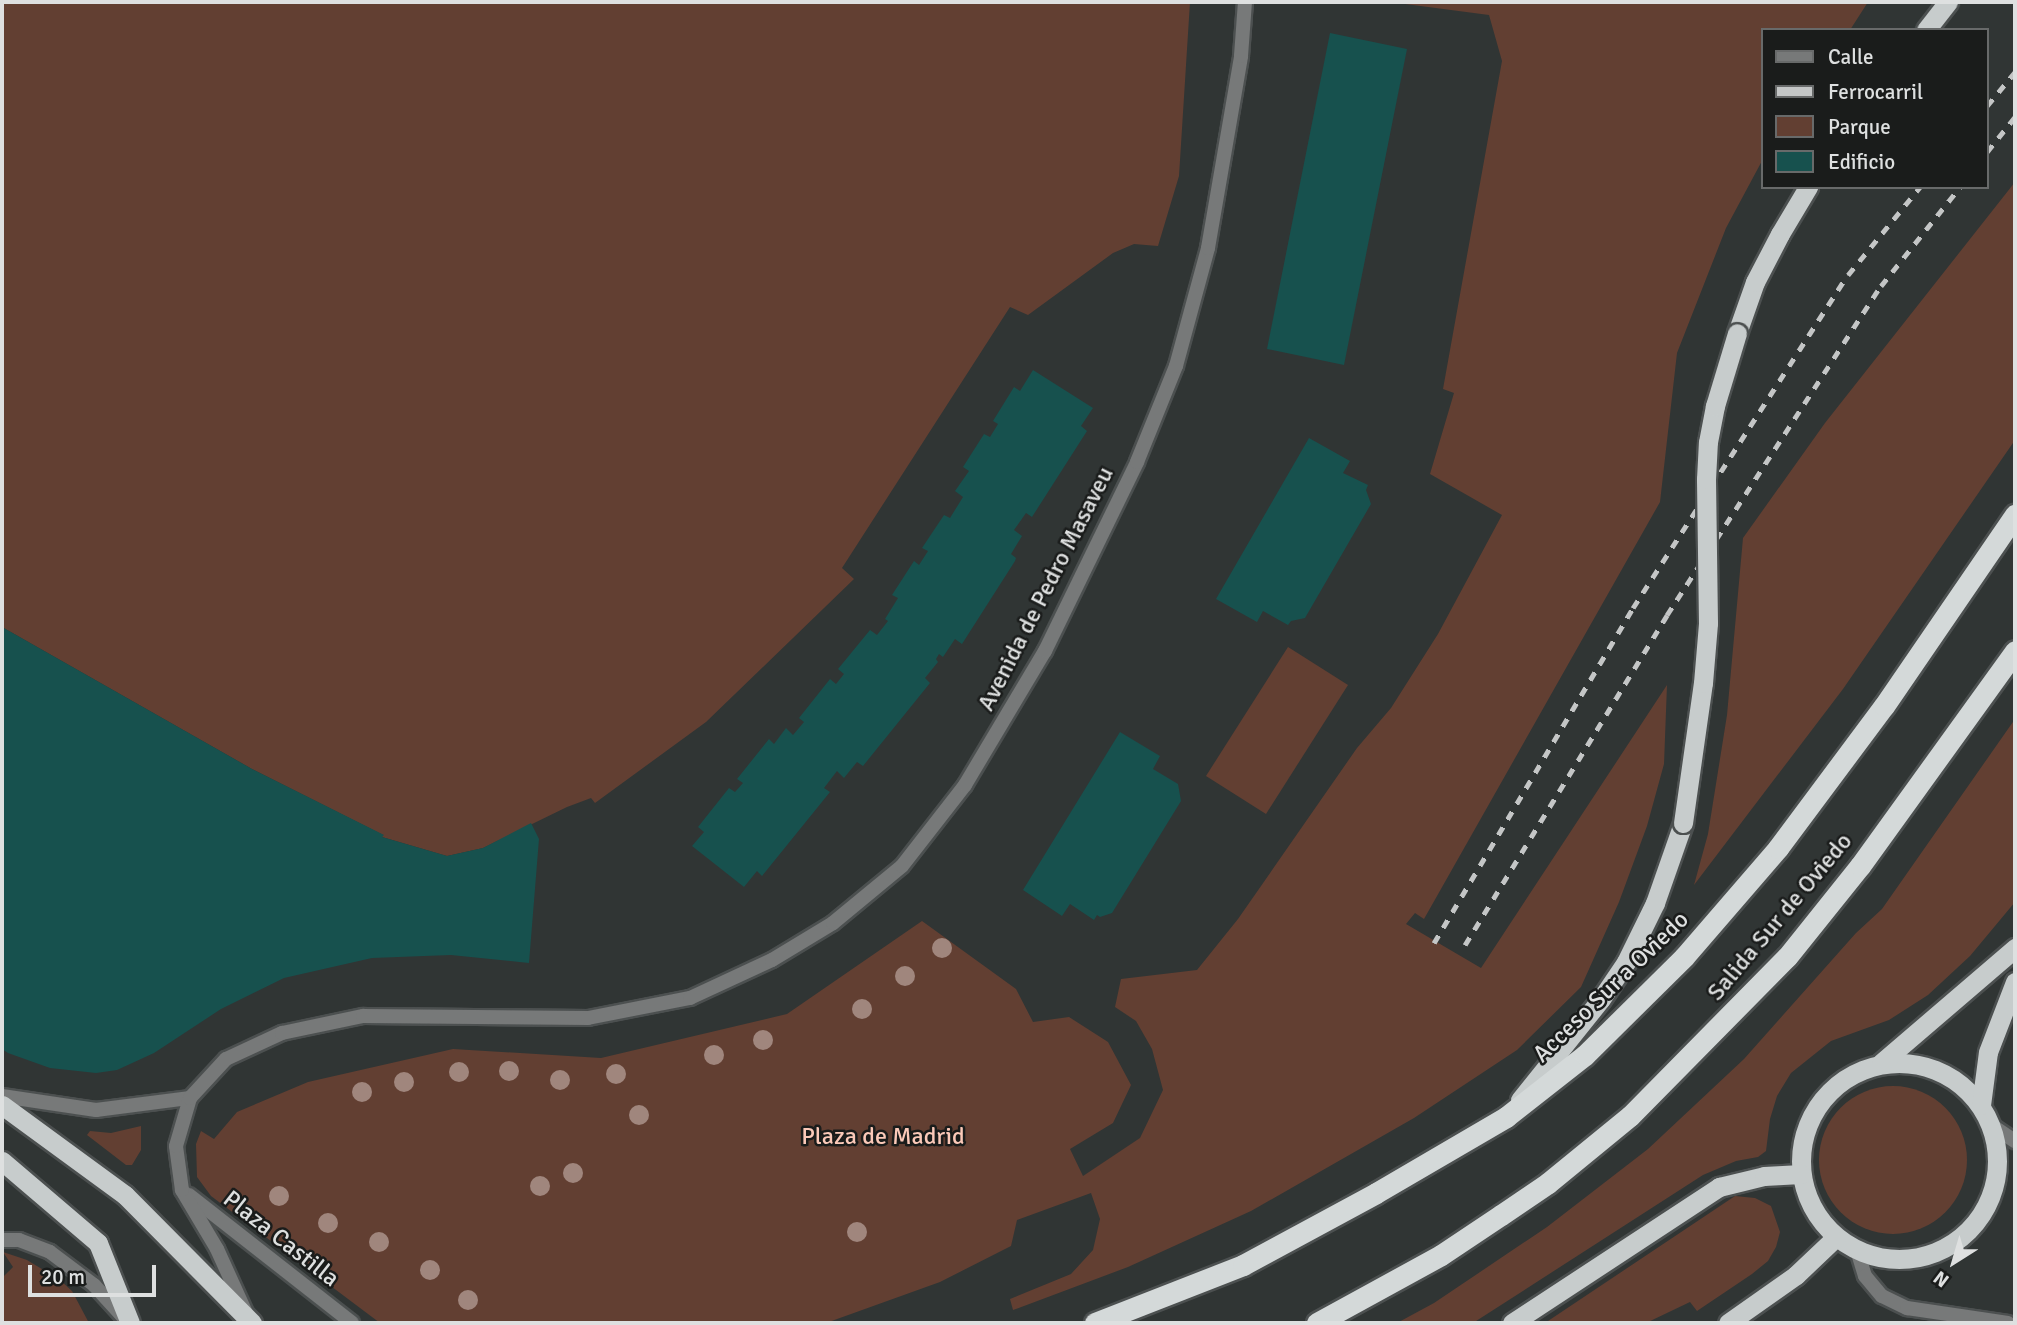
<!DOCTYPE html>
<style>
body{margin:0}
#map{position:relative;width:2017px;height:1325px;overflow:hidden;background:#303534;font-family:Signika,sans-serif}
div>[style]{position:absolute}
[style*='--x']{left:calc(var(--x)*1px);top:calc(var(--y)*1px);width:calc(var(--w)*1px);rotate:calc(var(--a)*1deg)}
.green>*{inset:0;background:#623f32}
.round{border-radius:50%}
.building>*{inset:0;background:#17514e}
.roads{filter:drop-shadow(2px 0 #4c5050) drop-shadow(-2px 0 #4c5050) drop-shadow(0 2px #4c5050) drop-shadow(0 -2px #4c5050)}
.minor>*{height:14px;margin:-7px;padding:0 7px;transform-origin:7px;border-radius:7px;background:#777979}
.trunk>*{height:19px;margin:-9.5px;padding:0 9.5px;transform-origin:9.5px;border-radius:9.5px;background:#c7cccc}
.trunk>.ring{margin:-9.5px;padding:0;box-sizing:content-box;background:none;border:19px solid #c7cccc;border-radius:50%}
.motorway>*{height:21px;margin:-10.5px;padding:0 10.5px;transform-origin:10.5px;border-radius:10.5px;background:#d4d9d9}
.rail>*{height:5px;margin-top:-2.5px;transform-origin:0;background:repeating-linear-gradient(90deg,#c4c6c6 0 9px,transparent 0 18px)}
.bridges{filter:drop-shadow(2px 0 #4c5050) drop-shadow(-2px 0 #4c5050) drop-shadow(0 2px #4c5050) drop-shadow(0 -2px #4c5050)}
.trunk-bridge>*{height:19px;margin:-9.5px;padding:0 9.5px;transform-origin:9.5px;border-radius:9.5px;background:#c7cccc}
.trees>*{width:20px;height:20px;margin:-10px;border-radius:50%;background:#a0867d}
span{translate:-50% -50%;white-space:nowrap;text-align:center;line-height:1.15;-webkit-text-stroke:5px #1a1c1b;paint-order:stroke}
.street-label{font-size:24px;color:#dee0e0}
.park-label{font-size:24px;color:#fbc9b8}
.frame{position:absolute;inset:0;border:4px solid #dee0e0;pointer-events:none}
.legend{position:absolute;left:1761px;top:28px;width:228px;height:161px;box-sizing:border-box;background:#1a1c1b;border:2px solid #686a6a;margin:0;padding:9px 12px;list-style:none;font-size:21px;color:#dee0e0}
.legend li{display:flex;align-items:center;gap:14px;height:35px}
.legend b{width:35px;border:2px solid #686a6a}
.north{position:absolute;left:1919px;top:1227px;width:70px;height:70px;-webkit-text-stroke:5px #1a1c1b;paint-order:stroke;rotate:217deg;font-size:19px;font-weight:700;line-height:28px;text-align:center;color:#dee0e0}
.north::after{content:'';display:block;margin:auto;width:24px;height:32px;background:#dee0e0;clip-path:polygon(50% 0,100% 100%,50% 72%,0 100%)}
.scale{position:absolute;left:28px;top:1265px;width:128px;height:32px;box-sizing:border-box;border:4px solid #dee0e0;border-top:0;padding-left:9px;font-size:21px;line-height:24px;white-space:nowrap;color:#dee0e0;-webkit-text-stroke:5px #1a1c1b;paint-order:stroke}
</style>
<div id="map">
<div class="green">
<div style="clip-path:polygon(2px 2px,1190px 2px,1179px 176px,1158px 246px,1134px 244px,1113px 253px,1028px 315px,1010px 307px,842px 568px,854px 579px,706px 722px,595px 803px,591px 798px,567px 807px,483px 848px,447px 856px,382px 837px,383px 835px,252px 769px,2px 627px)"></div>
<div style="clip-path:polygon(1390px 2px,1868px 2px,1850px 30px,1763px 30px,1763px 159px,1726px 228px,1677px 353px,1660px 502px,1424px 919px,1415px 913px,1406px 924px,1481px 968px,1667px 685px,1664px 764px,1647px 826px,1619px 902px,1581px 987px,1517px 1050px,1414px 1118px,1251px 1211px,1128px 1267px,1013px 1310px,1010px 1299px,1071px 1274px,1093px 1250px,1100px 1219px,1091px 1193px,1017px 1220px,1011px 1246px,940px 1282px,826px 1323px,380px 1323px,211px 1196px,197px 1177px,196px 1144px,201px 1131px,214px 1139px,237px 1112px,308px 1082px,453px 1049px,601px 1058px,787px 1014px,922px 921px,1016px 989px,1033px 1022px,1069px 1017px,1108px 1042px,1131px 1085px,1113px 1123px,1070px 1149px,1083px 1176px,1140px 1138px,1163px 1090px,1152px 1049px,1136px 1021px,1115px 1007px,1121px 979px,1197px 970px,1238px 919px,1357px 748px,1391px 708px,1438px 634px,1502px 515px,1430px 474px,1454px 393px,1443px 389px,1502px 61px,1489px 15px)"></div>
<div style="clip-path:polygon(2015px 182px,2015px 440px,1843px 689px,1694px 885px,1708px 834px,1727px 715px,1743px 538px,1825px 423px)"></div>
<div style="clip-path:polygon(1288px 647px,1348px 685px,1266px 814px,1206px 776px)"></div>
<div style="clip-path:polygon(2015px 719px,2015px 902px,1970px 956px,1928px 995px,1889px 1020px,1831px 1041px,1791px 1073px,1777px 1096px,1770px 1119px,1766px 1151px,1758px 1157px,1736px 1161px,1703px 1175px,1473px 1323px,1397px 1323px,1434px 1303px,1547px 1227px,1648px 1149px,1744px 1059px,1856px 933px,1882px 909px)"></div>
<div class="round" style="left:1819px;top:1086px;width:148px;height:148px"></div>
<div style="clip-path:polygon(141px 1126px,141px 1150px,132px 1165px,126px 1165px,87px 1135px,90px 1131px,111px 1133px)"></div>
<div style="clip-path:polygon(1735px 1196px,1755px 1198px,1771px 1206px,1780px 1232px,1776px 1247px,1768px 1261px,1752px 1274px,1697px 1311px,1690px 1302px,1646px 1323px,1545px 1323px)"></div>
<div style="clip-path:polygon(3px 1252px,27px 1260px,60px 1280px,72px 1291px,89px 1323px,2px 1323px,2px 1278px,13px 1267px)"></div>
</div>
<div class="building">
<div style="clip-path:polygon(1330px 33px,1407px 49px,1344px 365px,1267px 349px)"></div>
<div style="clip-path:polygon(1033px 370px,1093px 408px,1081px 426px,1087px 431px,1032px 517px,1026px 513px,1014px 530px,1022px 536px,1011px 554px,1016px 558px,1015px 561px,962px 644px,955px 639px,943px 657px,939px 654px,936px 659px,938px 662px,925px 678px,930px 683px,863px 766px,857px 762px,844px 778px,837px 771px,824px 788px,830px 792px,762px 876px,757px 871px,744px 887px,692px 846px,704px 832px,698px 827px,729px 788px,735px 792px,743px 783px,737px 779px,769px 739px,774px 744px,786px 728px,793px 735px,804px 722px,799px 718px,830px 679px,836px 684px,844px 674px,838px 669px,870px 630px,877px 635px,888px 621px,885px 619px,898px 598px,892px 595px,914px 561px,919px 565px,928px 551px,922px 548px,944px 515px,950px 518px,963px 497px,955px 491px,969px 471px,963px 467px,984px 434px,990px 437px,998px 424px,993px 421px,1014px 387px,1020px 391px)"></div>
<div style="clip-path:polygon(1309px 438px,1350px 461px,1343px 473px,1368px 485px,1366px 490px,1371px 504px,1305px 618px,1291px 621px,1288px 625px,1263px 611px,1257px 622px,1216px 599px)"></div>
<div style="clip-path:polygon(2px 627px,252px 769px,384px 835px,382px 837px,447px 856px,483px 848px,531px 823px,539px 839px,529px 963px,451px 955px,372px 958px,284px 978px,221px 1009px,154px 1053px,117px 1070px,96px 1073px,50px 1068px,8px 1053px,2px 1049px)"></div>
<div style="clip-path:polygon(1120px 732px,1160px 756px,1153px 769px,1178px 784px,1181px 801px,1112px 913px,1100px 917px,1097px 915px,1094px 920px,1070px 904px,1062px 916px,1023px 890px)"></div>
</div>
<div class="roads">
<div class="minor">
<div style="--x:2;--y:1096;--w:95;--a:8.5"></div>
<div style="--x:96;--y:1110;--w:95;--a:-7.3"></div>
<div style="--x:1991;--y:1125;--w:29;--a:34"></div>
<div style="--x:189;--y:1195;--w:207;--a:38.1"></div>
<div style="--x:2;--y:1240;--w:17;--a:0"></div>
<div style="--x:19;--y:1240;--w:33;--a:21"></div>
<div style="--x:50;--y:1252;--w:55;--a:36.9"></div>
<div style="--x:94;--y:1285;--w:47;--a:47.6"></div>
<div style="--x:1857;--y:1250;--w:27;--a:73"></div>
<div style="--x:1865;--y:1276;--w:26;--a:50"></div>
<div style="--x:1882;--y:1296;--w:28;--a:26"></div>
<div style="--x:1907;--y:1308;--w:102;--a:8.4"></div>
<div style="--x:246;--y:1313;--w:70;--a:-114.4"></div>
<div style="--x:217;--y:1249;--w:69;--a:-120.7"></div>
<div style="--x:182;--y:1190;--w:44;--a:-97.8"></div>
<div style="--x:176;--y:1146;--w:50;--a:-73.7"></div>
<div style="--x:190;--y:1098;--w:53;--a:-47.3"></div>
<div style="--x:226;--y:1059;--w:62;--a:-24.9"></div>
<div style="--x:282;--y:1033;--w:83;--a:-11.9"></div>
<div style="--x:363;--y:1016;--w:225;--a:0.5"></div>
<div style="--x:588;--y:1018;--w:104;--a:-11.1"></div>
<div style="--x:690;--y:998;--w:90;--a:-24.9"></div>
<div style="--x:772;--y:960;--w:71;--a:-31.2"></div>
<div style="--x:833;--y:923;--w:89;--a:-39.6"></div>
<div style="--x:902;--y:866;--w:103;--a:-52.1"></div>
<div style="--x:965;--y:785;--w:156;--a:-59.2"></div>
<div style="--x:1045;--y:651;--w:210;--a:-64"></div>
<div style="--x:1137;--y:462;--w:104;--a:-67.9"></div>
<div style="--x:1176;--y:366;--w:122;--a:-74.8"></div>
<div style="--x:1208;--y:248;--w:195;--a:-80.2"></div>
<div style="--x:1241;--y:56;--w:54;--a:-85.8"></div>
</div>
<div class="trunk">
<div style="--x:1926;--y:30;--w:36;--a:-52"></div>
<div style="--x:1737;--y:333;--w:54;--a:-70.6"></div>
<div style="--x:1755;--y:282;--w:54;--a:-62.5"></div>
<div style="--x:1780;--y:234;--w:55;--a:-59.2"></div>
<div class="ring" style="left:1801px;top:1063px;width:177px;height:177px"></div>
<div style="--x:1881;--y:1063;--w:177;--a:-40.6"></div>
<div style="--x:1520;--y:1100;--w:129;--a:-51.3"></div>
<div style="--x:1601;--y:999;--w:45;--a:-56"></div>
<div style="--x:1626;--y:962;--w:66;--a:-63.8"></div>
<div style="--x:1655;--y:903;--w:85;--a:-70.7"></div>
<div style="--x:2;--y:1105;--w:152;--a:36.2"></div>
<div style="--x:125;--y:1195;--w:180;--a:45.2"></div>
<div style="--x:1981;--y:1105;--w:53;--a:-82.5"></div>
<div style="--x:1988;--y:1052;--w:75;--a:-68.9"></div>
<div style="--x:2;--y:1161;--w:126;--a:40.5"></div>
<div style="--x:98;--y:1243;--w:86;--a:68.2"></div>
<div style="--x:1512;--y:1323;--w:248;--a:-33.3"></div>
<div style="--x:1719;--y:1187;--w:46;--a:-13.7"></div>
<div style="--x:1764;--y:1176;--w:37;--a:-3"></div>
<div style="--x:1728;--y:1323;--w:83;--a:-35.2"></div>
<div style="--x:1796;--y:1275;--w:55;--a:-43.5"></div>
</div>
<div class="motorway">
<div style="--x:1095;--y:1323;--w:159;--a:-21.4"></div>
<div style="--x:1243;--y:1265;--w:151;--a:-28.4"></div>
<div style="--x:1376;--y:1193;--w:151;--a:-30.3"></div>
<div style="--x:1506;--y:1117;--w:100;--a:-38.1"></div>
<div style="--x:1585;--y:1055;--w:139;--a:-44.7"></div>
<div style="--x:1684;--y:957;--w:144;--a:-49.2"></div>
<div style="--x:1778;--y:848;--w:177;--a:-53.3"></div>
<div style="--x:1884;--y:706;--w:232;--a:-55.6"></div>
<div style="--x:1317;--y:1323;--w:141;--a:-28.7"></div>
<div style="--x:1441;--y:1255;--w:72;--a:-33.7"></div>
<div style="--x:1501;--y:1215;--w:57;--a:-34.2"></div>
<div style="--x:1548;--y:1183;--w:106;--a:-39.3"></div>
<div style="--x:1630;--y:1116;--w:223;--a:-45.4"></div>
<div style="--x:1787;--y:957;--w:117;--a:-51.3"></div>
<div style="--x:1860;--y:866;--w:265;--a:-54.2"></div>
</div>
</div>
<div class="rail">
<div style="--x:1987;--y:106;--w:44;--a:-50.5"></div>
<div style="--x:1987;--y:152;--w:45;--a:-51.3"></div>
<div style="--x:1434;--y:943;--w:390;--a:-59.3"></div>
<div style="--x:1633;--y:608;--w:396;--a:-57.2"></div>
<div style="--x:1848;--y:275;--w:114;--a:-50.7"></div>
<div style="--x:1465;--y:945;--w:387;--a:-58.5"></div>
<div style="--x:1667;--y:615;--w:392;--a:-57"></div>
<div style="--x:1881;--y:286;--w:127;--a:-51.4"></div>
</div>
<div class="bridges">
<div class="trunk-bridge">
<div style="--x:1683;--y:823;--w:141;--a:-81.9"></div>
<div style="--x:1703;--y:683;--w:60;--a:-85.2"></div>
<div style="--x:1708;--y:623;--w:144;--a:-90.8"></div>
<div style="--x:1706;--y:479;--w:37;--a:-87"></div>
<div style="--x:1708;--y:442;--w:37;--a:-79"></div>
<div style="--x:1715;--y:406;--w:76;--a:-73.2"></div>
</div>
</div>
<div class="trees">
<div style="left:942px;top:948px"></div>
<div style="left:905px;top:976px"></div>
<div style="left:862px;top:1009px"></div>
<div style="left:763px;top:1040px"></div>
<div style="left:714px;top:1055px"></div>
<div style="left:509px;top:1071px"></div>
<div style="left:459px;top:1072px"></div>
<div style="left:616px;top:1074px"></div>
<div style="left:560px;top:1080px"></div>
<div style="left:404px;top:1082px"></div>
<div style="left:362px;top:1092px"></div>
<div style="left:639px;top:1115px"></div>
<div style="left:573px;top:1173px"></div>
<div style="left:540px;top:1186px"></div>
<div style="left:279px;top:1196px"></div>
<div style="left:328px;top:1223px"></div>
<div style="left:857px;top:1232px"></div>
<div style="left:379px;top:1242px"></div>
<div style="left:430px;top:1270px"></div>
<div style="left:468px;top:1300px"></div>
</div>
<div class="street-label">
<span style="left:1046px;top:589px;rotate:-63deg">Avenida de Pedro Masaveu</span>
<span style="left:1780px;top:917px;rotate:-50deg">Salida Sur de Oviedo</span>
<span style="left:1611px;top:987px;rotate:-44deg">Acceso Sur a Oviedo</span>
<span style="left:281px;top:1239px;rotate:38deg">Plaza Castilla</span>
</div>
<div class="park-label">
<span style="left:883px;top:1137px">Plaza de Madrid</span>
</div>
<div class="frame"></div>
<ul class="legend">
<li><b style="height:9px;background:#777979"></b>Calle</li>
<li><b style="height:9px;background:#c4c6c6"></b>Ferrocarril</li>
<li><b style="height:19px;background:#623f32"></b>Parque</li>
<li><b style="height:19px;background:#17514e"></b>Edificio</li>
</ul>
<div class="north">N</div>
<div class="scale">20 m</div>
</div>
